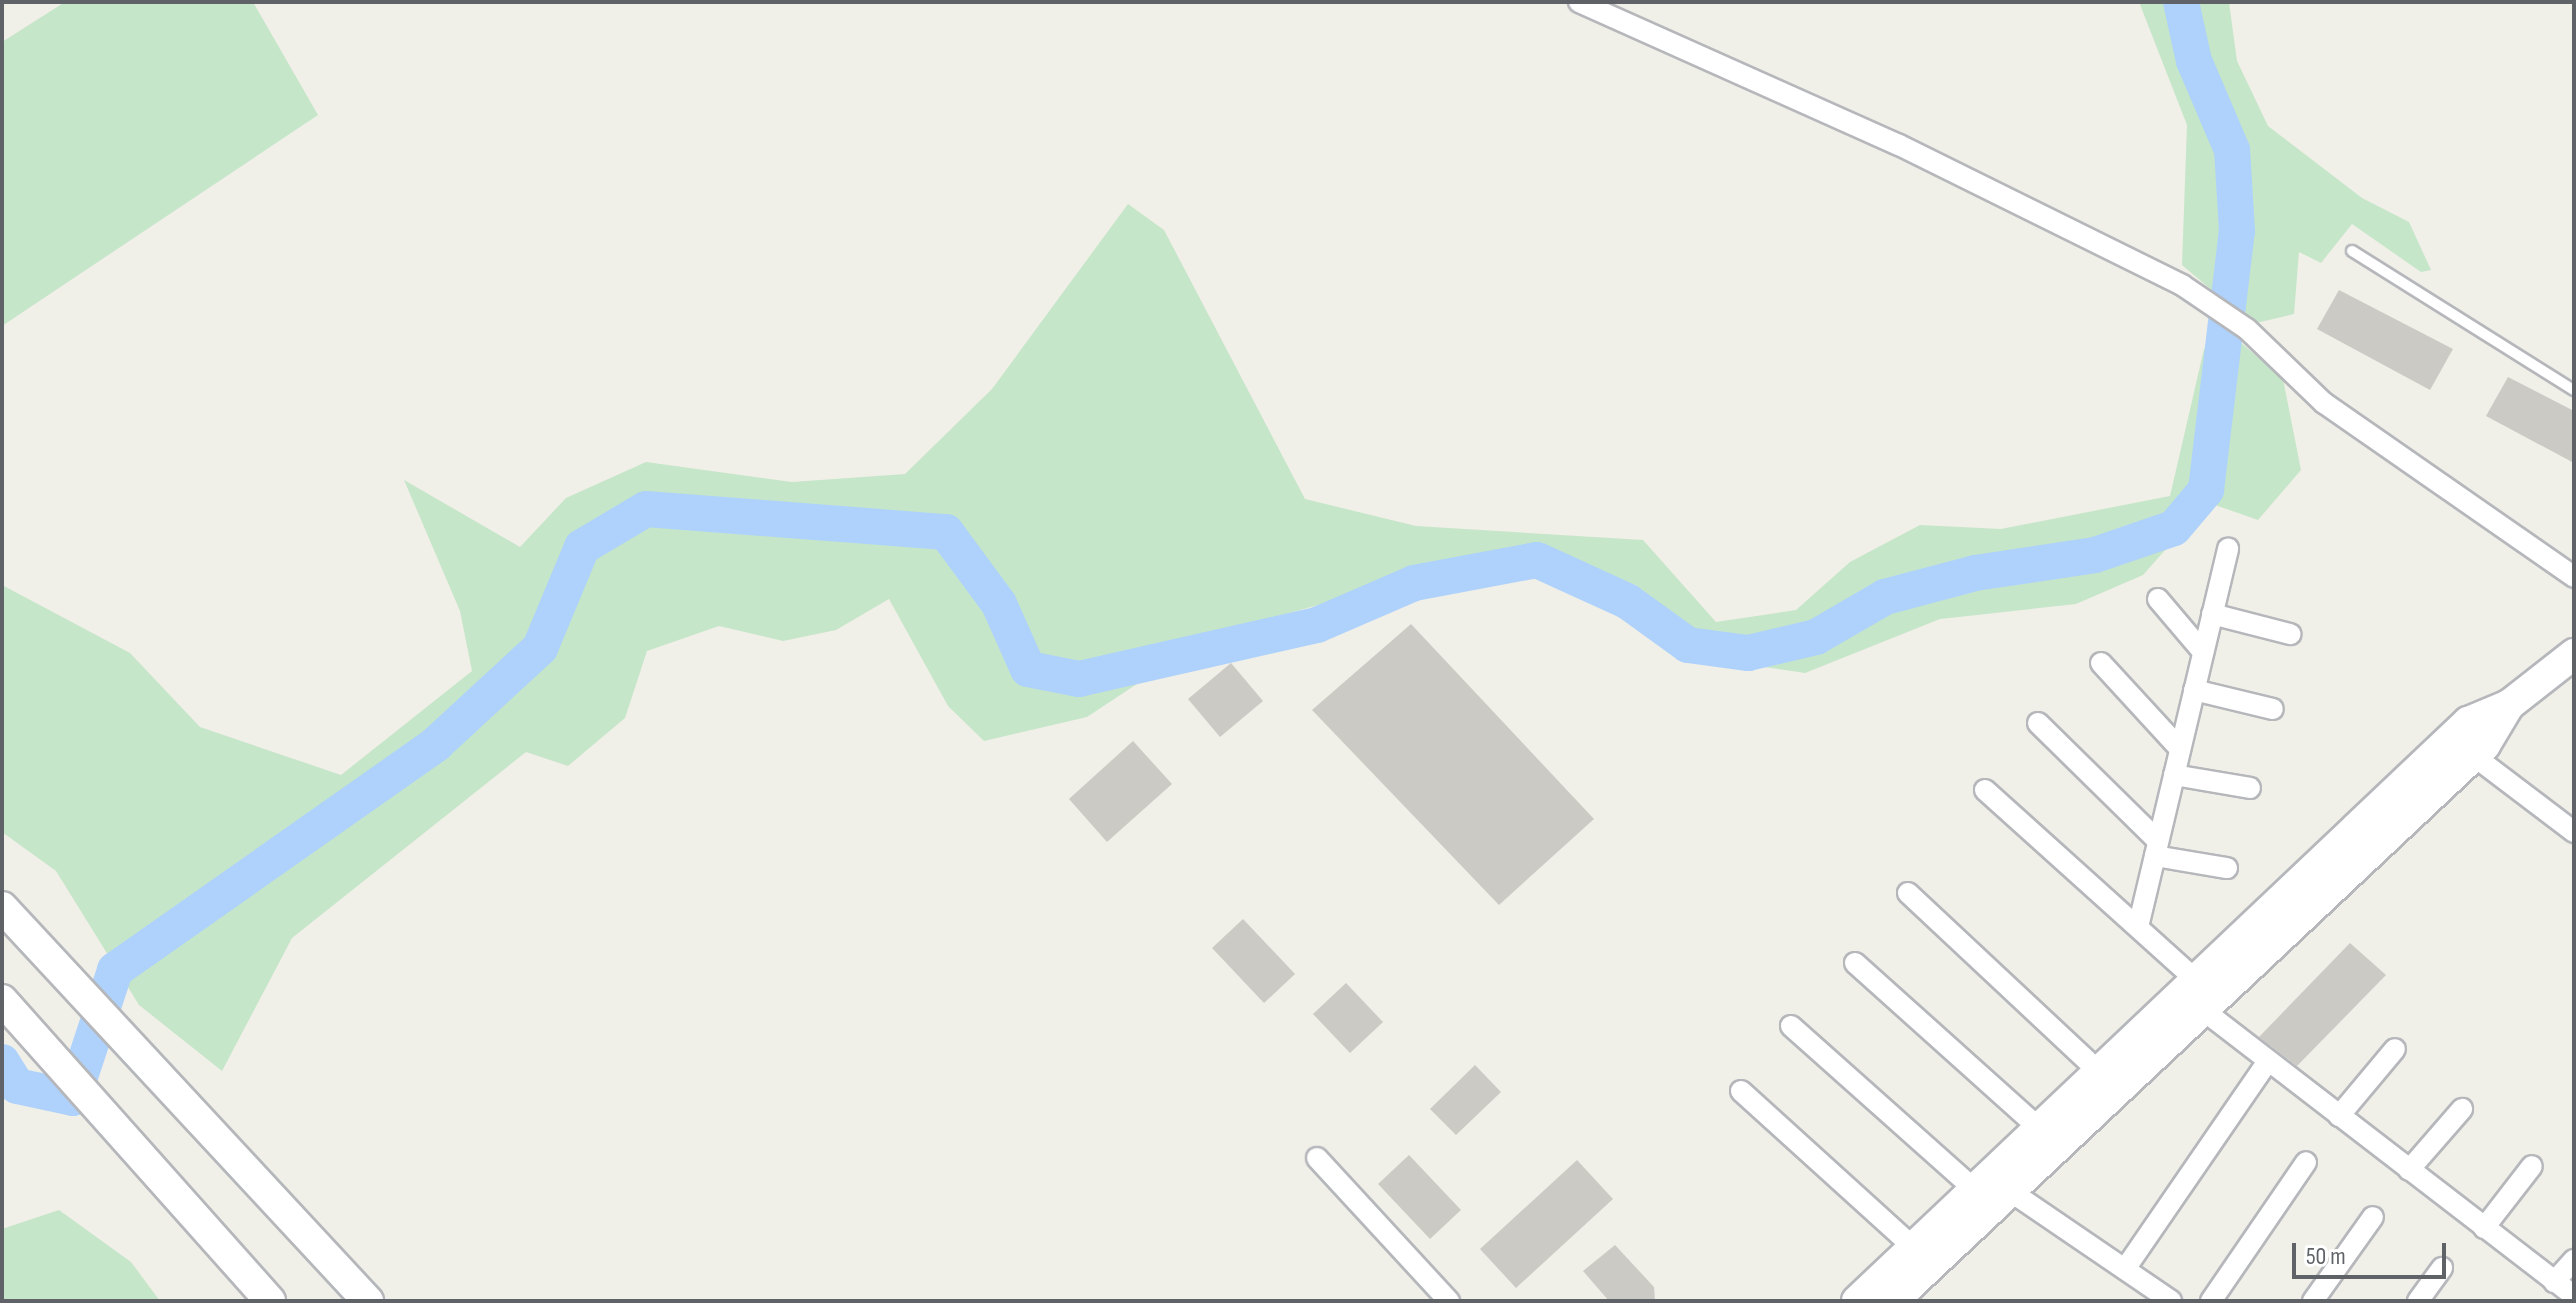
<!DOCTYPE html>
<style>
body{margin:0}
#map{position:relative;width:2576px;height:1303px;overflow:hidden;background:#f0efe8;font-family:"Sofia Sans Condensed",sans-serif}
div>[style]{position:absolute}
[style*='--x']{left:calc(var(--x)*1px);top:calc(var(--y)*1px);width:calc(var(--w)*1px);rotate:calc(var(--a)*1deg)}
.green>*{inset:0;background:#c6e6c9}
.river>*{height:36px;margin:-18px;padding:0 18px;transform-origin:18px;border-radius:18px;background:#aed2fb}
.building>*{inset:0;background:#cccac4}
.roads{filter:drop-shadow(2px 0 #b5b7bb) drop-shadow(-2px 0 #b5b7bb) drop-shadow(0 2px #b5b7bb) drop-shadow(0 -2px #b5b7bb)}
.lane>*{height:10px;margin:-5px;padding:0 5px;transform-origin:5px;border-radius:5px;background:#fff}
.street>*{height:20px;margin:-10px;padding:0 10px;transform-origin:10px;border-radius:10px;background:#fff}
.secondary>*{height:30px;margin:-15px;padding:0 15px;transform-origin:15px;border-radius:15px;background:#fff}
span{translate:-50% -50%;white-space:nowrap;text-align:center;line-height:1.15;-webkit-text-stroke:8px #fff;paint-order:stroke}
.frame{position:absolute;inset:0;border:4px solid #5f6267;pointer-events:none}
.scale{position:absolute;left:2292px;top:1243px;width:154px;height:36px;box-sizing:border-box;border:4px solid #5f6267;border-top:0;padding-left:10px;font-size:24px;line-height:28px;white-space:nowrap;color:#5f6267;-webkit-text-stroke:6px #fff;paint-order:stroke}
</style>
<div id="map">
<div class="green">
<div style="clip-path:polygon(65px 2px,253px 2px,318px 115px,2px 326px,2px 42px)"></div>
<div style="clip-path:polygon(2139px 2px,2229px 2px,2237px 61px,2268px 126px,2362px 198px,2409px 222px,2431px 270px,2421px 272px,2352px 224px,2321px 263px,2299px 252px,2294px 314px,2252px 324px,2182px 265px,2187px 125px)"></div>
<div style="clip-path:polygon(1128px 204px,1164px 230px,1305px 499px,1416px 526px,1643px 540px,1716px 622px,1796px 610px,1850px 562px,1920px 525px,2001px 529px,2170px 496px,2204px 349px,2238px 340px,2283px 379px,2301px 470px,2258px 520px,2215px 505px,2198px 513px,2143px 575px,2076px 604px,1940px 619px,1805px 673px,1698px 657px,1636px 585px,1540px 551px,1468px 563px,1211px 635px,1087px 717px,984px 741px,948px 706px,889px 599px,836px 630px,783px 641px,719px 626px,647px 651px,625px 718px,568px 766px,526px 752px,292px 938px,222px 1071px,139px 1005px,56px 871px,2px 832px,2px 585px,130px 653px,200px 727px,341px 775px,472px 671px,460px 611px,404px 480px,520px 547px,566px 498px,646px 462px,792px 482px,905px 474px,992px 389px)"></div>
<div style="clip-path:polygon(59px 1210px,131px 1262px,160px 1301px,2px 1301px,2px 1229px)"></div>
</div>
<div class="river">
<div style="--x:2;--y:1062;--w:28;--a:58"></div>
<div style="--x:17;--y:1086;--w:57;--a:12.1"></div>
<div style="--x:73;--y:1098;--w:135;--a:-71.8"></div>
<div style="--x:115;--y:970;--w:393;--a:-35.1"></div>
<div style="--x:436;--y:744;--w:142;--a:-42.7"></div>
<div style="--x:540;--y:648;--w:109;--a:-67.4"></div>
<div style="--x:582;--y:547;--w:74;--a:-30.7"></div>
<div style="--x:646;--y:509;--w:301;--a:4.4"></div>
<div style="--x:946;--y:532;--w:89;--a:53.6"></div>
<div style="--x:999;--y:604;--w:71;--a:66"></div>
<div style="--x:1028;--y:669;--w:52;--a:11.1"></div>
<div style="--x:1079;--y:679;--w:244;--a:-12.8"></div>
<div style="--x:1317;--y:625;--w:106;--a:-23.4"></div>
<div style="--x:1414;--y:583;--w:125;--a:-10.6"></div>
<div style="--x:1537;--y:560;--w:99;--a:24.5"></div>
<div style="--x:1627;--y:601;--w:75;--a:35.8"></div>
<div style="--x:1688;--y:645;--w:61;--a:7.6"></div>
<div style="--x:1748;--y:653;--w:70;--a:-13.2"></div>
<div style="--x:1816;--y:637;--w:80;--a:-30.1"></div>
<div style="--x:1885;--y:597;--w:93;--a:-14.9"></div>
<div style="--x:1975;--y:573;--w:121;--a:-8.5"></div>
<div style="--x:2095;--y:555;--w:83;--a:-18.9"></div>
<div style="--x:2174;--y:528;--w:50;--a:-49.9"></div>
<div style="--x:2206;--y:490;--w:261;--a:-83.2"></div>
<div style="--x:2237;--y:231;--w:81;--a:-93.5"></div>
<div style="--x:2232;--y:150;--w:97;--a:-113.1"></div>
<div style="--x:2194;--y:61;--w:60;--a:-102.4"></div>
</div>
<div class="building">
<div style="clip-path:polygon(2339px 290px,2453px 349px,2430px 390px,2317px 329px)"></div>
<div style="clip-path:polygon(2508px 377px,2574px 411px,2574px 463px,2486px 416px)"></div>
<div style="clip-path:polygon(1411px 624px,1594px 819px,1499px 905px,1312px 710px)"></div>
<div style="clip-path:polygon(1231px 663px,1263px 701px,1220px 737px,1188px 699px)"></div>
<div style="clip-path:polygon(1133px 741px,1172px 784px,1107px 842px,1069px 799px)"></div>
<div style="clip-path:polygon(1243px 919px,1295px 974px,1264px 1003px,1212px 948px)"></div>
<div style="clip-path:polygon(2350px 943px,2386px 975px,2297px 1066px,2259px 1037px)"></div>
<div style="clip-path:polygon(1346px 983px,1383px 1022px,1350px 1053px,1313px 1014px)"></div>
<div style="clip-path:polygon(1475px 1065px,1501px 1092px,1456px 1135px,1430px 1109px)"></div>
<div style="clip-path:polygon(1409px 1155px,1461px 1210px,1430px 1239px,1378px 1184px)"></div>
<div style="clip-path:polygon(1577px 1160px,1613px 1199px,1516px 1288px,1480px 1249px)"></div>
<div style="clip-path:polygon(1615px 1245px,1654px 1287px,1655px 1301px,1609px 1301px,1583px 1271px)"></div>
</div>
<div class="roads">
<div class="lane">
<div style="--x:2352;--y:251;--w:262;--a:32.1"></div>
</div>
<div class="street">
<div style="--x:1579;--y:2;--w:350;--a:24.1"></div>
<div style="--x:1899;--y:145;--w:316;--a:26.3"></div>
<div style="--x:2182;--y:285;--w:78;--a:34.1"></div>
<div style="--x:2247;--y:329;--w:107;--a:43.9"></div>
<div style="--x:2324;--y:403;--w:305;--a:34.8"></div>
<div style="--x:2158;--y:599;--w:70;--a:49.7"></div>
<div style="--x:2212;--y:614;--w:81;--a:14.4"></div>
<div style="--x:2101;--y:663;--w:117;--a:47.4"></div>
<div style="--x:2194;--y:690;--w:81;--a:13.5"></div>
<div style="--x:2038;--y:723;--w:168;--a:44.5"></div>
<div style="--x:2474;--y:756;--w:126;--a:37.2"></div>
<div style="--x:2174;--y:775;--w:77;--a:9.7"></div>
<div style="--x:1985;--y:790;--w:283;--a:42"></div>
<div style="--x:2155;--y:856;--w:73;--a:9.5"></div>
<div style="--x:1908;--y:893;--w:260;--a:43.1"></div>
<div style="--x:2138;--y:927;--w:389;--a:-76.6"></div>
<div style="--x:1855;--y:963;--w:246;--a:41.9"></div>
<div style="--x:2203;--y:1010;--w:468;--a:37.6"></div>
<div style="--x:1791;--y:1026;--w:244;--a:41.7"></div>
<div style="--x:1741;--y:1091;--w:231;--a:42.2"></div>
<div style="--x:2339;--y:1116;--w:87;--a:-50.1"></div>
<div style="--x:1317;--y:1158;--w:195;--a:47.3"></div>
<div style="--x:2409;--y:1170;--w:81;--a:-49"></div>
<div style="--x:2010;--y:1191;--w:195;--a:34.3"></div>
<div style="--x:2484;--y:1228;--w:78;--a:-52.3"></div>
<div style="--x:2125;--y:1269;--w:252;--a:-55.5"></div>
<div style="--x:2554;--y:1282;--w:30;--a:-48"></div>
<div style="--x:2211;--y:1301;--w:168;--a:-55.6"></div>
<div style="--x:2313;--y:1301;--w:103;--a:-54.5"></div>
<div style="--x:2418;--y:1301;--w:41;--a:-54"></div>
</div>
<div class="secondary">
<div style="--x:2;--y:907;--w:538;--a:47.11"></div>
<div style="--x:2;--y:1000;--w:403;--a:48.3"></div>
<div style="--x:1857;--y:1301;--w:842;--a:-43.46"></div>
<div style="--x:2468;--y:722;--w:44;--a:-22.5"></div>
<div style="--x:2509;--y:705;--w:83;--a:-38.1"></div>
<div style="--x:1893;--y:1301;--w:812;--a:-43.2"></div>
<div style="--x:2485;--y:745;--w:47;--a:-59"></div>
</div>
</div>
<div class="frame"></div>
<div class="scale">50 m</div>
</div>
